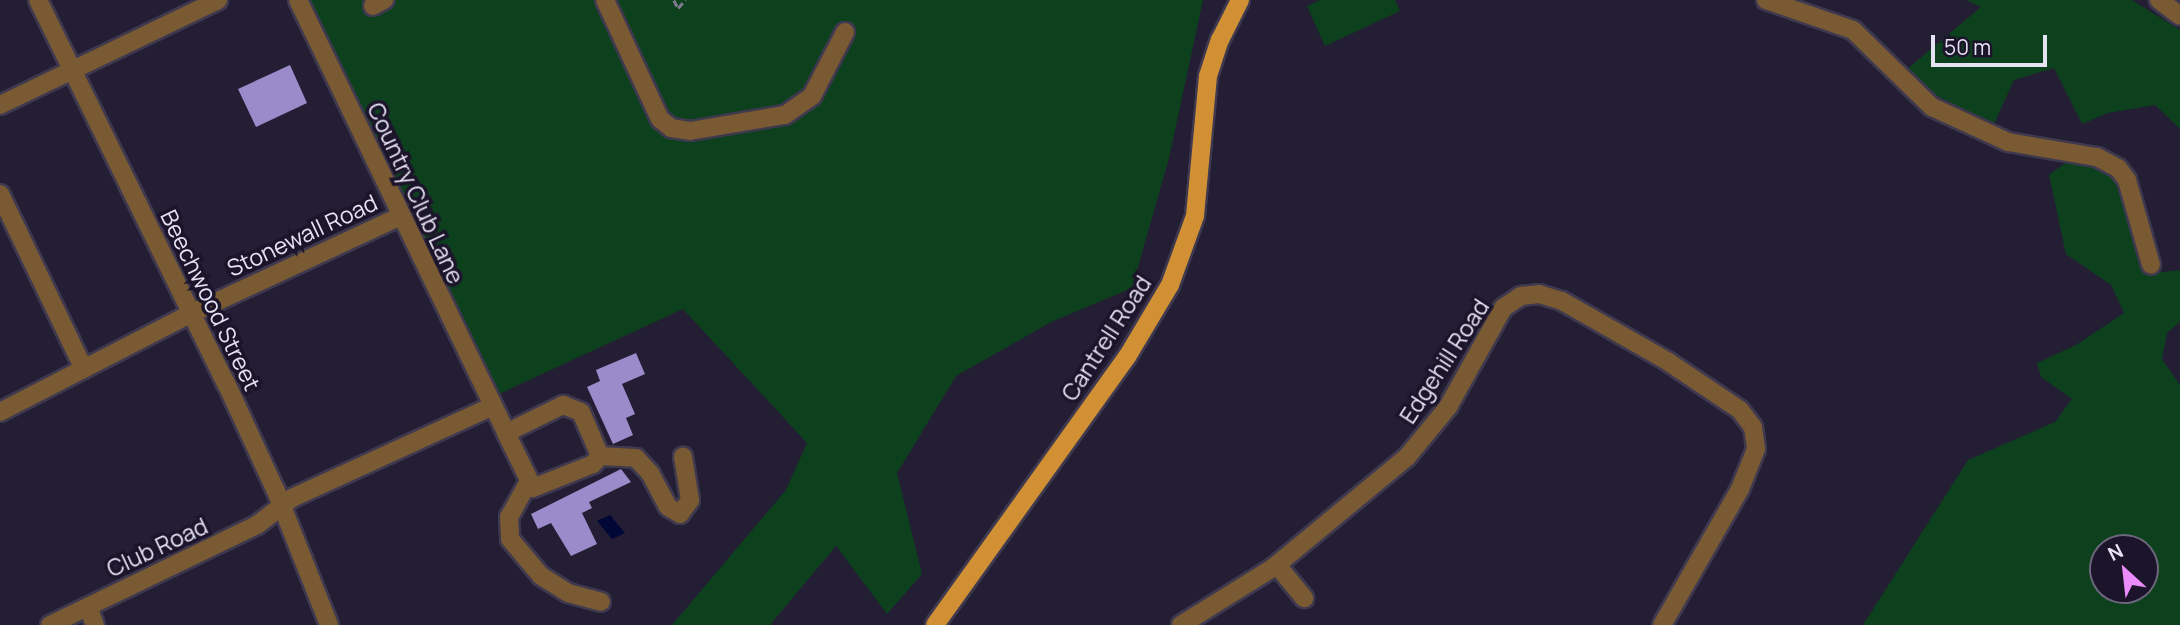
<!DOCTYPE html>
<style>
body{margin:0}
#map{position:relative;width:2180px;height:625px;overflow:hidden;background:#241e35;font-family:Manrope,sans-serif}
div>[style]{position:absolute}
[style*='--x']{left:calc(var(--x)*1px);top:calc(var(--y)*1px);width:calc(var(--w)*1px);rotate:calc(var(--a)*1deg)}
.green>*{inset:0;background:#0d401d}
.water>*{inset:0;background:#000635}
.building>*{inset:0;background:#9c8bca}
.path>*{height:2.5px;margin-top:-1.25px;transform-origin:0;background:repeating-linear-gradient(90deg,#7e798d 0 7px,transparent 0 10.5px)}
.roads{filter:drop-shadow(2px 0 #3f394f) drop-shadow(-2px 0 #3f394f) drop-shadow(0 2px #3f394f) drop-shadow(0 -2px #3f394f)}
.minor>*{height:18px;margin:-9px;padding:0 9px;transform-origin:9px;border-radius:9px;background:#795a32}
.major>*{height:18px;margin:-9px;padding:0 9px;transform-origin:9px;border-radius:9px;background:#d09033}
span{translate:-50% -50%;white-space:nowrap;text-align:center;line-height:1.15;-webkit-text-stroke:7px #1b142b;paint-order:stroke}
.street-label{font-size:23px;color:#e5e2f2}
.north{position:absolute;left:2089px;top:534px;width:70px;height:70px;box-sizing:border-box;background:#1b142b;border:2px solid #6c667b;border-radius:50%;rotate:333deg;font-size:19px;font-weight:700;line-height:28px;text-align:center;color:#e5e2f2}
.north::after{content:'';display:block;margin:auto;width:24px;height:32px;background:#ec8cfb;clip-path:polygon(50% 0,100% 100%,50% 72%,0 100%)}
.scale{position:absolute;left:1931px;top:35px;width:116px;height:32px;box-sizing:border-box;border:4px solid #e5e2f2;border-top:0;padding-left:9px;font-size:21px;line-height:24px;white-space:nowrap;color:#e5e2f2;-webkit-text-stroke:5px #1b142b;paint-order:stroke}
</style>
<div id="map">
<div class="green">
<div style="clip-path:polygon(307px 0,1203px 0,1169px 158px,1132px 288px,1051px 322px,956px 376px,897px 473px,922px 574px,887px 614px,836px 546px,770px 625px,672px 625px,786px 490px,807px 443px,683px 309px,499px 394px)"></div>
<div style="clip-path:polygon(1320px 0,1395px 0,1400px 11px,1325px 46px,1307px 6px)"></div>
<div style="clip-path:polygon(1966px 0,2132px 0,2180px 30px,2180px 129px,2155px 105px,2108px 113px,2082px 124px,2054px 68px,2014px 80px,1994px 124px,1927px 91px,1906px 70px,1981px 7px)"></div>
<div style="clip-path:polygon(evenodd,2065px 163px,2105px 166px,2117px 184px,2146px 274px,2180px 270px,2180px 322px,2167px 333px,2162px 359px,2180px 385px,2180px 625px,1863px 625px,1968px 460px,2055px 422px,2072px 399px,2041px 377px,2037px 363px,2076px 345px,2124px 313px,2111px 285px,2066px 254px,2049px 175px,2065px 163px,2103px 548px,2145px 548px,2145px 590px,2103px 590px,2103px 548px)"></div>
</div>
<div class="water">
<div style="clip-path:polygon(610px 515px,625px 533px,612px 539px,597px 521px)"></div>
</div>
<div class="building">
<div style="clip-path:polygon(290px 65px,307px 103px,256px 127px,238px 89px)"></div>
<div style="clip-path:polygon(636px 353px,645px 374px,622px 384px,635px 414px,626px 418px,633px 435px,613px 444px,587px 387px,600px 381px,596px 370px)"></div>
<div style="clip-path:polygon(621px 469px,631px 482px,589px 502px,592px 508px,582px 513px,597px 544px,571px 556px,551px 523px,538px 529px,531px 514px)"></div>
</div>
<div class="path">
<div style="--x:674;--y:0;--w:9;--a:63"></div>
<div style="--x:678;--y:8;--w:11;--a:-49"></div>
</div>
<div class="roads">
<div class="minor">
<div style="--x:38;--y:0;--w:427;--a:63.9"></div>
<div style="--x:226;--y:383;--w:119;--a:65.2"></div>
<div style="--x:276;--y:491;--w:144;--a:68.4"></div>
<div style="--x:298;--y:0;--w:480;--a:64.3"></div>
<div style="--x:605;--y:0;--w:131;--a:65.2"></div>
<div style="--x:660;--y:119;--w:14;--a:39"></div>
<div style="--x:671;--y:128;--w:19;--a:9"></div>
<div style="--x:690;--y:131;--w:96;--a:-9.6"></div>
<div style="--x:785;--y:115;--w:33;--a:-35"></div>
<div style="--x:812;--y:96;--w:72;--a:-62.7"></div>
<div style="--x:1766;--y:0;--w:92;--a:19"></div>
<div style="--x:1853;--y:30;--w:110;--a:44.3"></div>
<div style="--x:1932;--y:107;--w:84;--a:24.7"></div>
<div style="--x:2008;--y:142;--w:90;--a:9.6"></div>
<div style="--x:2097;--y:157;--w:24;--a:28"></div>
<div style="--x:2118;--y:168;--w:15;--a:53"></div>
<div style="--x:2127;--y:180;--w:88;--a:74.2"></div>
<div style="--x:2159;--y:0;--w:26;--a:37"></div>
<div style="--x:373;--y:6;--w:13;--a:-29"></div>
<div style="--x:0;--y:105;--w:242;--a:-25.7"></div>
<div style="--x:0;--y:194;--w:194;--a:64.4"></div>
<div style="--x:563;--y:405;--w:19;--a:21"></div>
<div style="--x:581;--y:412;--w:48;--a:66.6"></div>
<div style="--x:600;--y:456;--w:11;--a:131"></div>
<div style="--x:593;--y:464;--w:65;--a:158.2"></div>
<div style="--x:533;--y:488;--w:61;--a:-116.1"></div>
<div style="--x:506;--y:433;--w:64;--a:-26.2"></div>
<div style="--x:0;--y:412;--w:216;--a:-27.3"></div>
<div style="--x:192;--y:313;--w:230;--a:-24.9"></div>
<div style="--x:600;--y:456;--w:36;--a:3"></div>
<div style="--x:636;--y:458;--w:21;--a:47"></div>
<div style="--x:650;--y:473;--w:38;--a:62"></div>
<div style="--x:668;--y:507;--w:14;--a:30"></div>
<div style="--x:680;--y:514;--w:17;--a:-54"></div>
<div style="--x:690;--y:500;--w:44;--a:-99.2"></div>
<div style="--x:528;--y:483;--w:39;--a:119"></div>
<div style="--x:509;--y:517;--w:22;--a:87"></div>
<div style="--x:510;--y:539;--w:48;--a:50"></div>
<div style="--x:541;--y:576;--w:32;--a:32"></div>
<div style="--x:568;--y:593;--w:34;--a:15"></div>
<div style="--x:1277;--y:565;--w:43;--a:50.7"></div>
<div style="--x:88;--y:607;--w:19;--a:69"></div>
<div style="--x:50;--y:625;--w:230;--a:-25.8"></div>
<div style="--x:257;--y:525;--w:44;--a:-37.6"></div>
<div style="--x:292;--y:498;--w:221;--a:-24.6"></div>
<div style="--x:1181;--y:625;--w:110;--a:-31.9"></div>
<div style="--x:1274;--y:567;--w:173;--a:-39.6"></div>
<div style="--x:1407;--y:457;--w:65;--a:-50.6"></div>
<div style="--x:1448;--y:407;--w:113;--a:-60.9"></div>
<div style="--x:1503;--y:308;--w:22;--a:-34"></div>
<div style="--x:1521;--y:296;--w:18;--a:-6"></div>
<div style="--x:1539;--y:294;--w:24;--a:17"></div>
<div style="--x:1562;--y:301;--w:121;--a:29.7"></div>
<div style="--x:1667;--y:361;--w:88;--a:33.9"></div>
<div style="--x:1740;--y:410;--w:21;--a:53"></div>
<div style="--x:1753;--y:427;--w:22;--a:82"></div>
<div style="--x:1756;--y:449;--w:43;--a:111.8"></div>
<div style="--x:1740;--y:489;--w:157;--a:119.8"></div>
</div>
<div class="major">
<div style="--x:935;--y:625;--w:330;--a:-54.4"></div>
<div style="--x:1127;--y:357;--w:84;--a:-59.2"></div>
<div style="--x:1170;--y:285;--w:73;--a:-70.1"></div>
<div style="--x:1195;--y:216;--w:141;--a:-84.7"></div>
<div style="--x:1208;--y:76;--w:38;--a:-72"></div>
<div style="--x:1220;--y:40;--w:45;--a:-63.4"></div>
</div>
</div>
<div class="street-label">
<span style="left:416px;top:193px;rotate:65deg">Country Club Lane</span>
<span style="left:302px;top:235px;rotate:-25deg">Stonewall Road</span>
<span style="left:211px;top:300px;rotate:64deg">Beechwood Street</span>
<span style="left:1106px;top:338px;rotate:-57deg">Cantrell Road</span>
<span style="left:1444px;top:361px;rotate:-57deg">Edgehill Road</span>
<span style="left:157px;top:547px;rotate:-25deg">Club Road</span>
</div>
<div class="north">N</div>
<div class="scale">50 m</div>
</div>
